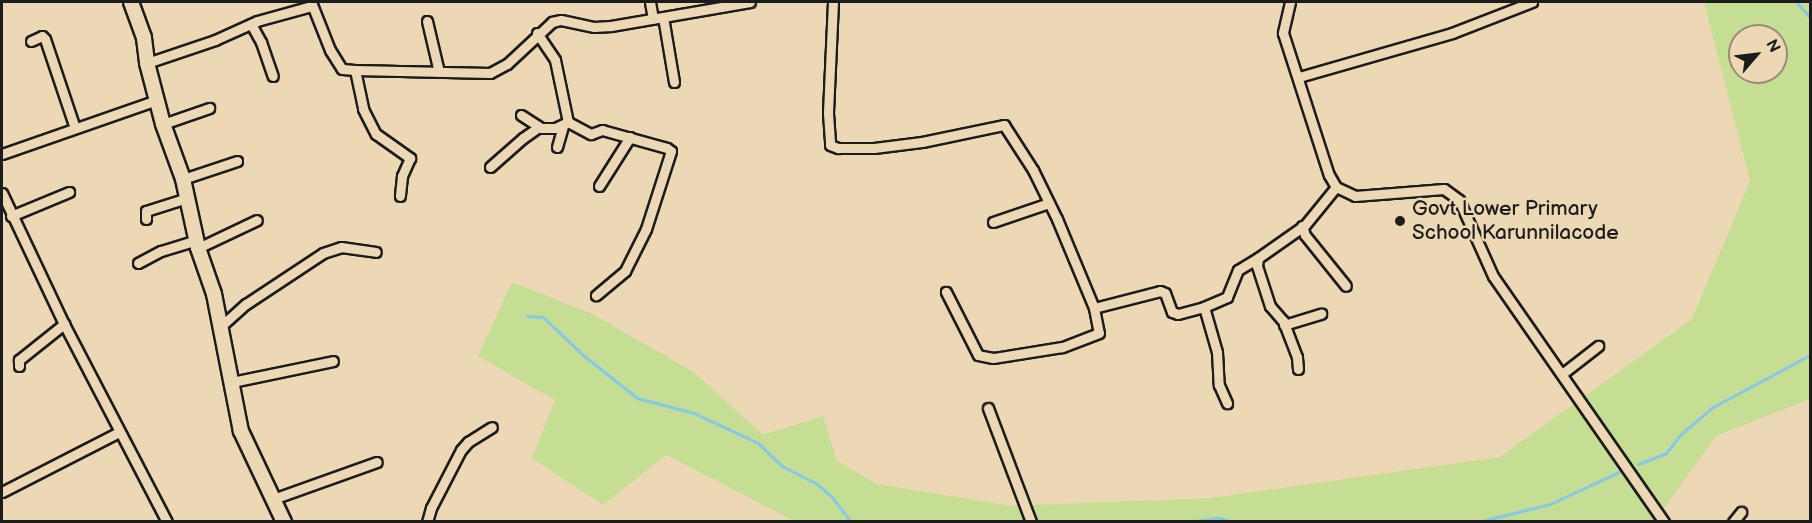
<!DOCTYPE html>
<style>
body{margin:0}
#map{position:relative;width:1812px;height:523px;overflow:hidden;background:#edd8b6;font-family:"Balsamiq Sans",sans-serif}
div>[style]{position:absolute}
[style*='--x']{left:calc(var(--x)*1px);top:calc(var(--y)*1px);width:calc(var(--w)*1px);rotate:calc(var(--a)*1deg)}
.green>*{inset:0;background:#c6de94}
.stream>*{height:3px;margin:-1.5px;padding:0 1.5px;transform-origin:1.5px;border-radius:1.5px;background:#86c8e7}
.roads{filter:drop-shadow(2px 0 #1c1c1c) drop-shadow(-2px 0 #1c1c1c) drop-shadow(0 2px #1c1c1c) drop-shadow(0 -2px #1c1c1c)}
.street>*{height:9px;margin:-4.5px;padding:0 4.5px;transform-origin:4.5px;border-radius:4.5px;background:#edd8b6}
.secondary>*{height:14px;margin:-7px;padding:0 7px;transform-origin:7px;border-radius:7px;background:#edd8b6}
.dots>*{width:16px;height:16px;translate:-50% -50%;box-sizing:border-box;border:3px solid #edd8b6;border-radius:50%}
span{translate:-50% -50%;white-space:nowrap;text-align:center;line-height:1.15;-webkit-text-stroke:5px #edd8b6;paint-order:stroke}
.poi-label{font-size:21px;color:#1c1c1c}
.left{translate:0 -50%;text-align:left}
.frame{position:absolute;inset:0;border:3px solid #1c1c1c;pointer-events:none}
.north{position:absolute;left:1728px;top:24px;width:60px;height:60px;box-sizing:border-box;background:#edd8b6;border:2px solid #998d78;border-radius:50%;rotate:62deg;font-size:16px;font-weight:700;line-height:24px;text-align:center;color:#1c1c1c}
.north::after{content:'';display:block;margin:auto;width:21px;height:27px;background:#1c1c1c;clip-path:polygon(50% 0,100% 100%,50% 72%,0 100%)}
</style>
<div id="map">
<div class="green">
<div style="clip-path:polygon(evenodd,1704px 2px,1810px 2px,1810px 399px,1716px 436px,1655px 521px,794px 521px,666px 455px,603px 505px,532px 458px,555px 400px,478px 356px,512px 282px,590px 313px,694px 372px,763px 435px,823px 416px,837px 461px,877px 484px,1012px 506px,1211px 498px,1500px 457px,1692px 319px,1750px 181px,1704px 2px,1740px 36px,1776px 36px,1776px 72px,1740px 72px,1740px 36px)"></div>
</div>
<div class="stream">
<div style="--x:1796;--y:2;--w:21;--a:47"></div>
<div style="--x:527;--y:316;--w:16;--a:4"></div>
<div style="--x:543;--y:317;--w:55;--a:43.5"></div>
<div style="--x:583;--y:355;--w:69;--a:38.5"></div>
<div style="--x:637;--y:398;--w:59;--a:14.7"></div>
<div style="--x:694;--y:413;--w:71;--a:25.1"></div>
<div style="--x:758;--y:443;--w:33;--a:44"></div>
<div style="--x:782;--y:466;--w:38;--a:27"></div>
<div style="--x:816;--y:483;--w:21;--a:41"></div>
<div style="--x:832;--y:497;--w:31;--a:53"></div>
<div style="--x:1638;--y:464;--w:30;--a:-21"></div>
<div style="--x:1666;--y:453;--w:24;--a:-52"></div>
<div style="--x:1681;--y:434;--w:42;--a:-40.2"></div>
<div style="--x:1713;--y:407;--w:110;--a:-28.2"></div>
<div style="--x:1185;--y:522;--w:34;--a:-7"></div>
<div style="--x:1219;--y:518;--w:16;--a:14"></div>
<div style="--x:1478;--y:522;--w:74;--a:-14"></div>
<div style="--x:1550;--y:504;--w:78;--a:-24.9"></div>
</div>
<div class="roads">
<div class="street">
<div style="--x:311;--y:2;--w:52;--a:68.4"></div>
<div style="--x:330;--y:50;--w:22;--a:58"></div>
<div style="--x:342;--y:69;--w:13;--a:4"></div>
<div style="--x:355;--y:70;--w:40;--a:78"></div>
<div style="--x:363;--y:109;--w:28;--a:63"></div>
<div style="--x:376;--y:134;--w:42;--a:35.2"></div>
<div style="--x:410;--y:158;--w:20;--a:114"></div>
<div style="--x:402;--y:176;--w:20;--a:96"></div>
<div style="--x:650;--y:2;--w:17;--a:80"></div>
<div style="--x:833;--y:2;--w:111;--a:92.6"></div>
<div style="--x:828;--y:113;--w:32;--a:86"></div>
<div style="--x:830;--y:145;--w:9;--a:21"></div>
<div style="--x:838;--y:148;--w:36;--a:0"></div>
<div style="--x:874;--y:148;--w:48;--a:-7.1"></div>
<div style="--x:922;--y:142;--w:84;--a:-11.7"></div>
<div style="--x:1004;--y:125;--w:54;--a:57.2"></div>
<div style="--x:1033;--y:170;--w:55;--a:63.9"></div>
<div style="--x:1057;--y:219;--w:96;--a:67.4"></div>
<div style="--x:1094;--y:308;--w:25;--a:79"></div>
<div style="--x:1099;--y:333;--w:40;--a:159"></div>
<div style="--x:1062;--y:347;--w:70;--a:170.9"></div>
<div style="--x:993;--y:358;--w:15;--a:-169"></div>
<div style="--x:978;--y:355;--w:71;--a:-116.9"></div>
<div style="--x:1290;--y:2;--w:32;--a:103"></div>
<div style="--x:1283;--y:33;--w:149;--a:72.1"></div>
<div style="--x:1329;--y:175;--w:14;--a:60"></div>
<div style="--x:1336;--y:187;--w:21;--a:25"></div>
<div style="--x:1355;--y:196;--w:89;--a:-4.5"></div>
<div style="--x:1444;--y:189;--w:19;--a:36"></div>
<div style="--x:1459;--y:200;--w:83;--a:65.9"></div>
<div style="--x:1493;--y:276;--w:300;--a:55.2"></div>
<div style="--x:663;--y:17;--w:66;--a:80.4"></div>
<div style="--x:427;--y:21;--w:52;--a:76.8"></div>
<div style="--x:251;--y:24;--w:21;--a:61"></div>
<div style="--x:261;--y:42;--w:36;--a:71"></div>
<div style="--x:537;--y:33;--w:32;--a:56"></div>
<div style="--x:555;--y:60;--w:63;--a:78.2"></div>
<div style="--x:568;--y:122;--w:26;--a:28"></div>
<div style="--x:591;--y:134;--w:12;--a:-20"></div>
<div style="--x:602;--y:130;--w:67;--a:15.5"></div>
<div style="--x:667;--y:148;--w:5;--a:37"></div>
<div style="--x:671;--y:151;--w:82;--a:107.8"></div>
<div style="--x:646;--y:229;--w:47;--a:116.6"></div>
<div style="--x:625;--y:271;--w:38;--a:140"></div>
<div style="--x:31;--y:41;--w:12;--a:-24"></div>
<div style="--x:42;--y:36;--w:4;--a:45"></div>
<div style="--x:45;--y:39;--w:94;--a:71.4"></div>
<div style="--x:147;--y:63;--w:72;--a:-18.7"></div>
<div style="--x:215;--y:40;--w:46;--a:-24.3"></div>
<div style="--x:257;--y:21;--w:57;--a:-15.3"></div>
<div style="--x:355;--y:70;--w:135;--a:1.3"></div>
<div style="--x:490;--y:73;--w:19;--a:-28"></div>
<div style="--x:507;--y:64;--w:62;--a:-43"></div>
<div style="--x:552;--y:22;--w:9;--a:-13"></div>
<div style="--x:561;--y:20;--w:34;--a:12"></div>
<div style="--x:594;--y:27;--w:17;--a:-3"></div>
<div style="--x:611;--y:26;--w:141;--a:-9.8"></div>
<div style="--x:1299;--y:77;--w:159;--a:-16"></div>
<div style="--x:1452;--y:33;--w:86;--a:-21.2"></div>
<div style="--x:521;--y:115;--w:24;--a:33"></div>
<div style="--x:541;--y:128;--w:14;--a:0"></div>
<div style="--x:555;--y:128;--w:14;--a:-25"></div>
<div style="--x:163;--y:124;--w:49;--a:-19.2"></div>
<div style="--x:557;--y:147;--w:22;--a:-74"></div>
<div style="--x:2;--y:154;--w:164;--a:-19.2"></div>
<div style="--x:490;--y:167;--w:44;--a:-41.3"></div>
<div style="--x:523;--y:138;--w:19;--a:-35"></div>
<div style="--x:183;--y:179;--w:57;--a:-18.4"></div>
<div style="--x:599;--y:186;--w:58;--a:-57.7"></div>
<div style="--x:2;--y:193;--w:145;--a:64.7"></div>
<div style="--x:64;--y:324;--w:223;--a:62.5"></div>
<div style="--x:11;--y:216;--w:63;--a:-22.5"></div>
<div style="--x:146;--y:219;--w:8;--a:-90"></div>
<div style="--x:146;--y:211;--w:43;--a:-17.6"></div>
<div style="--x:993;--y:222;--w:59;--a:-18.7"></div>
<div style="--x:1302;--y:226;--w:9;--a:72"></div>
<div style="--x:1305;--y:235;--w:65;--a:51.2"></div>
<div style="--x:198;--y:248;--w:65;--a:-25.4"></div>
<div style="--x:138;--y:263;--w:26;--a:-28"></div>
<div style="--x:161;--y:251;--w:38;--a:-17"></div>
<div style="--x:1204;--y:307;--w:47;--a:73.9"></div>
<div style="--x:1217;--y:352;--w:33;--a:87"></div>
<div style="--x:1219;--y:385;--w:20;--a:66"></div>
<div style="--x:1094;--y:308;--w:68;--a:-14.4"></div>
<div style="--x:1160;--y:291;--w:5;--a:22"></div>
<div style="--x:1165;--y:293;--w:20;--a:70"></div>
<div style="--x:1172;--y:312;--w:6;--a:18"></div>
<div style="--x:1178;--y:314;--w:27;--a:-15"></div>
<div style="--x:1204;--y:307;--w:25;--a:-23"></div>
<div style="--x:1227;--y:297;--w:29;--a:-68"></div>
<div style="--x:1238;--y:270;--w:23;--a:-31"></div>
<div style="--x:1284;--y:325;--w:39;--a:-17"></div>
<div style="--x:219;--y:328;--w:36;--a:-42"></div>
<div style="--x:246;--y:304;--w:92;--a:-33.5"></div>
<div style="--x:323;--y:253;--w:19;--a:-18"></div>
<div style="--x:341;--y:247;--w:35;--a:8"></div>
<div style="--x:19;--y:366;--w:6;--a:-90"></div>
<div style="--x:19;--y:360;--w:58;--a:-38.7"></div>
<div style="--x:1298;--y:369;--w:12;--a:-95"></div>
<div style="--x:1297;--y:357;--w:39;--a:-111"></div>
<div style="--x:1283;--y:321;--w:20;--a:-131"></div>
<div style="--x:1270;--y:306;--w:42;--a:-108"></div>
<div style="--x:1257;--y:266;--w:8;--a:-83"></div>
<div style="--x:1258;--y:258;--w:57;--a:-35.1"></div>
<div style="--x:1305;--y:225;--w:49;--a:-50.8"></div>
<div style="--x:1562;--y:374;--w:46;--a:-37.9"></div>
<div style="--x:232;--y:382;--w:103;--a:-11.7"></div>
<div style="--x:988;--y:408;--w:122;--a:69.3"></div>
<div style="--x:2;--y:492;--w:131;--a:-27.1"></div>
<div style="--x:273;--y:499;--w:110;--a:-19.6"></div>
<div style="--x:427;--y:522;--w:15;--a:-74"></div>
<div style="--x:431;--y:508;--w:65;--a:-62.7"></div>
<div style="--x:461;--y:450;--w:11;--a:-49"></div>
<div style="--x:468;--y:442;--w:28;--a:-32"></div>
<div style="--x:1733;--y:522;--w:13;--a:-51"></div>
</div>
<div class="secondary">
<div style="--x:131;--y:2;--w:38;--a:70"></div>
<div style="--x:144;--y:38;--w:25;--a:83"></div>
<div style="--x:147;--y:63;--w:63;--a:75.3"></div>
<div style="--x:163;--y:124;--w:59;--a:70"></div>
<div style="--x:183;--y:179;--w:71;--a:77.7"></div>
<div style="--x:198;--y:248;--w:49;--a:70.8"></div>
<div style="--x:214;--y:294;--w:140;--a:78.9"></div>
<div style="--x:241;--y:431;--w:101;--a:64.7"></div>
</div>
</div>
<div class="dots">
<div style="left:1400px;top:221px;background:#1c1c1c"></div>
</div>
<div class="poi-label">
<span class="left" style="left:1412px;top:221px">Govt Lower Primary<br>School Karunnilacode</span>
</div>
<div class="frame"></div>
<div class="north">N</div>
</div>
